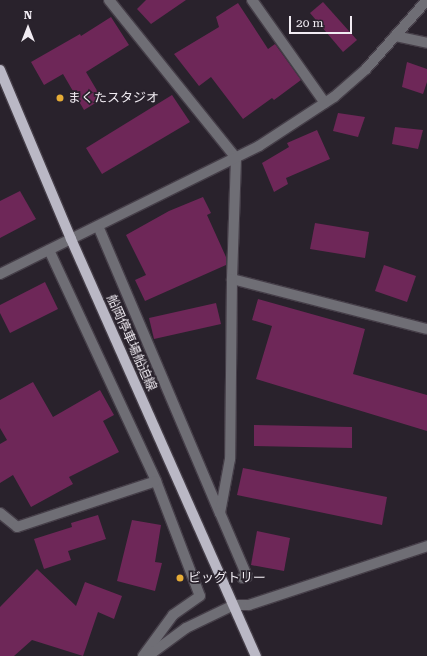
<!DOCTYPE html>
<meta charset="utf-8">
<style>
body{margin:0}
#map{position:relative;width:427px;height:656px;overflow:hidden;background:#29222c;font-family:"Roboto Serif","Noto Sans JP",serif}
div>[style]{position:absolute}
[style*='--x']{left:calc(var(--x)*1px);top:calc(var(--y)*1px);width:calc(var(--w)*1px);rotate:calc(var(--a)*1deg)}
.building>*{inset:0;background:#6e2758}
.roads{filter:drop-shadow(1px 0 #453e48) drop-shadow(-1px 0 #453e48) drop-shadow(0 1px #453e48) drop-shadow(0 -1px #453e48)}
.minor>*{height:10px;margin:-5px;padding:0 5px;transform-origin:5px;border-radius:5px;background:#6f6e75}
.major>*{height:10px;margin:-5px;padding:0 5px;transform-origin:5px;border-radius:5px;background:#bab8c5}
.dots>*{width:11px;height:11px;translate:-50% -50%;box-sizing:border-box;border:2px solid #29222c;border-radius:50%}
span{translate:-50% -50%;white-space:nowrap;text-align:center;line-height:1.15;-webkit-text-stroke:3.5px #29222c;paint-order:stroke}
.poi-label{font-size:13px;color:#f1ecf3}
.left{translate:0 -50%;text-align:left}
.street-label{font-size:13px;color:#f1ecf3}
.north{position:absolute;left:8px;top:8px;width:40px;height:40px;-webkit-text-stroke:3px #29222c;paint-order:stroke;rotate:0deg;font-size:11px;font-weight:700;line-height:16px;text-align:center;color:#f1ecf3}
.north::after{content:'';display:block;margin:auto;width:14px;height:18px;background:#f1ecf3;clip-path:polygon(50% 0,100% 100%,50% 72%,0 100%)}
.scale{position:absolute;left:289px;top:16px;width:63px;height:18px;box-sizing:border-box;border:2px solid #f1ecf3;border-top:0;padding-left:5px;font-size:12px;line-height:14px;white-space:nowrap;color:#f1ecf3;-webkit-text-stroke:3px #29222c;paint-order:stroke}
</style>
<div id="map">
<div class="building">
<div style="clip-path:polygon(146px 0,186px 0,151px 24px,137px 9px)"></div>
<div style="clip-path:polygon(323px 2px,357px 40px,343px 52px,310px 13px)"></div>
<div style="clip-path:polygon(238px 3px,268px 49px,275px 44px,301px 80px,274px 100px,272px 98px,243px 119px,211px 77px,199px 86px,174px 54px,219px 27px,216px 17px)"></div>
<div style="clip-path:polygon(111px 17px,129px 45px,86px 72px,102px 99px,84px 110px,63px 74px,44px 85px,31px 62px,80px 34px,81px 36px)"></div>
<div style="clip-path:polygon(407px 62px,427px 69px,427px 82px,423px 94px,402px 87px)"></div>
<div style="clip-path:polygon(172px 95px,190px 122px,102px 174px,86px 148px)"></div>
<div style="clip-path:polygon(338px 113px,365px 117px,358px 137px,333px 131px)"></div>
<div style="clip-path:polygon(395px 127px,423px 130px,418px 149px,392px 144px)"></div>
<div style="clip-path:polygon(317px 130px,330px 159px,286px 178px,288px 184px,274px 192px,262px 163px,289px 147px,287px 143px)"></div>
<div style="clip-path:polygon(20px 191px,36px 219px,0 238px,0 201px)"></div>
<div style="clip-path:polygon(203px 197px,211px 213px,207px 215px,226px 257px,226px 265px,145px 301px,135px 280px,146px 275px,126px 235px,169px 211px)"></div>
<div style="clip-path:polygon(315px 223px,369px 232px,365px 258px,310px 249px)"></div>
<div style="clip-path:polygon(384px 265px,416px 276px,407px 302px,375px 291px)"></div>
<div style="clip-path:polygon(45px 282px,58px 309px,10px 333px,0 313px,0 305px)"></div>
<div style="clip-path:polygon(258px 299px,365px 329px,353px 374px,427px 395px,427px 431px,256px 379px,272px 326px,252px 320px)"></div>
<div style="clip-path:polygon(216px 303px,221px 324px,154px 339px,149px 318px)"></div>
<div style="clip-path:polygon(33px 382px,53px 417px,100px 390px,114px 415px,103px 421px,119px 452px,69px 477px,73px 484px,31px 507px,13px 475px,0 483px,0 444px,7px 440px,0 428px,0 400px)"></div>
<div style="clip-path:polygon(254px 425px,352px 427px,352px 448px,254px 446px)"></div>
<div style="clip-path:polygon(243px 468px,387px 497px,382px 525px,237px 495px)"></div>
<div style="clip-path:polygon(98px 515px,106px 539px,68px 551px,71px 560px,44px 569px,34px 539px,72px 527px,71px 523px)"></div>
<div style="clip-path:polygon(132px 520px,161px 525px,155px 562px,162px 563px,155px 591px,117px 581px)"></div>
<div style="clip-path:polygon(257px 531px,290px 538px,284px 571px,251px 565px)"></div>
<div style="clip-path:polygon(37px 569px,76px 606px,85px 582px,122px 596px,114px 619px,98px 612px,83px 656px,32px 640px,14px 656px,0 656px,0 607px)"></div>
</div>
<div class="roads">
<div class="minor">
<div style="--x:109;--y:0;--w:203;--a:51.2"></div>
<div style="--x:236;--y:158;--w:121;--a:91.9"></div>
<div style="--x:232;--y:279;--w:201;--a:14.4"></div>
<div style="--x:252;--y:0;--w:126;--a:54.7"></div>
<div style="--x:395;--y:36;--w:33;--a:12"></div>
<div style="--x:98;--y:226;--w:312;--a:67"></div>
<div style="--x:49;--y:250;--w:255;--a:65.1"></div>
<div style="--x:156;--y:481;--w:123;--a:69.1"></div>
<div style="--x:200;--y:596;--w:33;--a:145"></div>
<div style="--x:173;--y:615;--w:51;--a:126.2"></div>
<div style="--x:0;--y:274;--w:289;--a:-26.3"></div>
<div style="--x:259;--y:146;--w:90;--a:-33.2"></div>
<div style="--x:334;--y:97;--w:43;--a:-41.2"></div>
<div style="--x:366;--y:69;--w:92;--a:-48.5"></div>
<div style="--x:232;--y:279;--w:180;--a:90.6"></div>
<div style="--x:230;--y:459;--w:55;--a:100.5"></div>
<div style="--x:220;--y:513;--w:69;--a:66.8"></div>
<div style="--x:247;--y:576;--w:5;--a:158"></div>
<div style="--x:0;--y:513;--w:22;--a:39"></div>
<div style="--x:17;--y:527;--w:146;--a:-18.3"></div>
<div style="--x:148;--y:656;--w:47;--a:-36.4"></div>
<div style="--x:186;--y:628;--w:53;--a:-25.6"></div>
<div style="--x:234;--y:605;--w:15;--a:0"></div>
<div style="--x:249;--y:605;--w:188;--a:-18.3"></div>
</div>
<div class="major">
<div style="--x:0;--y:70;--w:183;--a:67.2"></div>
<div style="--x:71;--y:239;--w:456;--a:66.1"></div>
</div>
</div>
<div class="dots">
<div style="left:60px;top:98px;background:#e6ac36"></div>
<div style="left:180px;top:578px;background:#e6ac36"></div>
</div>
<div class="poi-label">
<span class="left" style="left:68px;top:98px">まくたスタジオ</span>
<span class="left" style="left:188px;top:578px">ビッグトリー</span>
</div>
<div class="street-label">
<span style="left:131px;top:343px;rotate:66deg">船岡停車場船迫線</span>
</div>
<div class="north">N</div>
<div class="scale">20 m</div>
</div>
